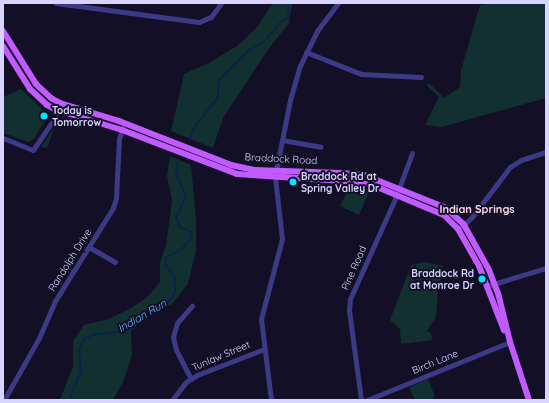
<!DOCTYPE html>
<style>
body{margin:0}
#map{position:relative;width:549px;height:403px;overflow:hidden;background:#130f26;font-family:Quicksand,sans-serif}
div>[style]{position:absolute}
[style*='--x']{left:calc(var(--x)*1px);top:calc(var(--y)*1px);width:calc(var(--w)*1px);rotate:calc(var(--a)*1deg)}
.green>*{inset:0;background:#12302f}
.stream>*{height:1.5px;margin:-0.75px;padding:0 0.75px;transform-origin:0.75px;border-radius:0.75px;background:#0c2248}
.minor>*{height:5px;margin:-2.5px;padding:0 2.5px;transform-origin:2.5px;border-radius:2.5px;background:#3d3a85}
.major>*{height:6px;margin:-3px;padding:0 3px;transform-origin:3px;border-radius:3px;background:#c25bff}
.dots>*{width:11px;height:11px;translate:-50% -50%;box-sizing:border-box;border:2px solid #130f26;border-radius:50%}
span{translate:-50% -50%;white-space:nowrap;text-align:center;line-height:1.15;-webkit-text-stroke:4px #130f26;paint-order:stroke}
.poi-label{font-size:10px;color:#d9d4ff;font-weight:700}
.left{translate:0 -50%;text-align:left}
.right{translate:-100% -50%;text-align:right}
.street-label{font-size:10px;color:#d9d4ff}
.neighbourhood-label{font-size:11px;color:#ffd6f0;font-weight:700}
.water-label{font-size:11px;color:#62b6ff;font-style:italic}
.frame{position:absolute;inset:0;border:4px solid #d9d4ff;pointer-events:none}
</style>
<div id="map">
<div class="green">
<div style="clip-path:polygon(273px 3px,292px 3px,289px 23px,267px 51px,223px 118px,213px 148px,171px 131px,184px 74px,209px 63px,237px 46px,257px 27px)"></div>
<div style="clip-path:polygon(495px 3px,546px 4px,546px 98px,442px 127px,425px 125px,439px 97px,427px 86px,429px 83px,444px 98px,460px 87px,461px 70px,480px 5px)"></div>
<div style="clip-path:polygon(21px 89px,48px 115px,34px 139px,28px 142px,3px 133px,3px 97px)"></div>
<div style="clip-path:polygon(55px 126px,47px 148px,41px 147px,42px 146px)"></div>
<div style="clip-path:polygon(170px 156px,191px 165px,196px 220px,196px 251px,188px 284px,172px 304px,145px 318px,131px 331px,132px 355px,124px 380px,113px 400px,60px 400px,73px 366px,73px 341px,84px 325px,109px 319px,131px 308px,146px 298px,160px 282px,160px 262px,166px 246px,172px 201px,167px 176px)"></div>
<div style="clip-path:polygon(350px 185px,370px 190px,359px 215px,340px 206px)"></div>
<div style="clip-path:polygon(425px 262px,443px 266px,438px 290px,436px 317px,426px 332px,430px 332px,433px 340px,401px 344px,400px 329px,390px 320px,411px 265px)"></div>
<div style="clip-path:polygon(428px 379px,434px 394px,433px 400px,415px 400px,409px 387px)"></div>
</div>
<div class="stream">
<div style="--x:190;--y:139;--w:12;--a:-70"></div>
<div style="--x:194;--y:128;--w:39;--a:-52"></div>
<div style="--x:218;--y:97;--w:14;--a:-90"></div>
<div style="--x:218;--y:83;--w:6;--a:-59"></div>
<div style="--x:221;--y:78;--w:38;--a:-45"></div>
<div style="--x:248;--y:51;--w:18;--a:-29"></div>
<div style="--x:264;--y:42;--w:25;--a:-50"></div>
<div style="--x:280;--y:23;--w:9;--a:-32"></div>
<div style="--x:288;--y:18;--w:15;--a:-86"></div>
<div style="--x:69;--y:400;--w:30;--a:-67"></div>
<div style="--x:81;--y:372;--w:22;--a:-95"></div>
<div style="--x:79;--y:350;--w:12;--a:-66"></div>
<div style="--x:84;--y:339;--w:10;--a:-24"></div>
<div style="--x:93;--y:335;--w:27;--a:-8"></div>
<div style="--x:120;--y:331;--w:27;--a:-36"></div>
<div style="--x:142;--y:315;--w:24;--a:-22"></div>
<div style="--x:164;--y:306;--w:13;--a:-45"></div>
<div style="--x:173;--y:297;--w:6;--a:-72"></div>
<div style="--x:175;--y:291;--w:13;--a:-90"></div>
<div style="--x:175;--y:278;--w:15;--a:-127"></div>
<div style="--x:166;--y:266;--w:8;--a:-90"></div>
<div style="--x:166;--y:258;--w:20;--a:-30"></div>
<div style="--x:183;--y:248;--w:12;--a:-48"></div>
<div style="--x:191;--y:239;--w:4;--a:-76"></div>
<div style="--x:192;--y:235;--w:4;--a:-124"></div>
<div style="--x:190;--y:232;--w:11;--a:-158"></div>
<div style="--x:180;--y:228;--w:12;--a:-110"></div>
<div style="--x:176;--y:217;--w:22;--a:-63"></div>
<div style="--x:186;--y:197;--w:27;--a:-112"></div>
<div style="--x:176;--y:172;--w:9;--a:-77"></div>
</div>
<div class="minor">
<div style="--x:56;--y:3;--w:144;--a:7.6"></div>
<div style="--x:199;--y:22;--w:13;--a:-23"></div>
<div style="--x:211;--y:17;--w:17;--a:-54"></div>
<div style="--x:306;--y:52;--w:59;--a:21.8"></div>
<div style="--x:361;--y:74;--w:60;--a:2.9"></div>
<div style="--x:3;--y:138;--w:32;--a:22"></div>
<div style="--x:33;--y:150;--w:37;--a:-56"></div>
<div style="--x:54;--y:119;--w:14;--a:-73"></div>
<div style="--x:282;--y:140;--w:39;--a:10"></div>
<div style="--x:461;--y:227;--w:15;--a:-42"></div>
<div style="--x:472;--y:217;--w:63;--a:-52.8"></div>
<div style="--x:510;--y:167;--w:13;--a:-32"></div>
<div style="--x:521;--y:160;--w:26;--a:-18"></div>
<div style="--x:89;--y:247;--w:30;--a:30"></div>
<div style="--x:487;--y:286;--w:62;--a:-17"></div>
<div style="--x:191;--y:379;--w:33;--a:-117"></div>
<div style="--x:176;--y:350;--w:13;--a:-103"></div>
<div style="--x:173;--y:337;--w:15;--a:-74"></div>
<div style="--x:177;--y:323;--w:23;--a:-49"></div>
<div style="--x:4;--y:400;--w:71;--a:-60.6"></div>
<div style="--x:39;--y:338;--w:40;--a:-66.6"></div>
<div style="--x:55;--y:301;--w:110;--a:-58.1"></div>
<div style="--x:113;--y:208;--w:10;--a:-73"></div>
<div style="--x:116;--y:198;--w:59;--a:-87.1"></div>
<div style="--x:119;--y:139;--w:17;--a:-73"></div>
<div style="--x:172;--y:400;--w:23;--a:-52"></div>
<div style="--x:186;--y:382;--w:13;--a:-32"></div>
<div style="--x:197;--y:375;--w:72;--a:-21.2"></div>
<div style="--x:271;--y:400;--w:82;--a:-97"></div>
<div style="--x:261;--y:319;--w:83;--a:-75.3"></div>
<div style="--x:282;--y:239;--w:61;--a:-96.5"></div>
<div style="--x:275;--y:178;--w:12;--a:-81"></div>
<div style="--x:277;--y:166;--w:67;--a:-78.9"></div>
<div style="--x:290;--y:100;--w:35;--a:-74"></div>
<div style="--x:300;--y:66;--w:39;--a:-64"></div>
<div style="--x:317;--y:31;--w:35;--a:-53"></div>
<div style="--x:361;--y:400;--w:91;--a:-97.6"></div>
<div style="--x:349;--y:310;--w:11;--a:-85"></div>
<div style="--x:350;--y:299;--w:110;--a:-65.8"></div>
<div style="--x:395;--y:199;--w:49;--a:-69.7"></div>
<div style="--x:367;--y:400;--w:154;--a:-22.1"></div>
</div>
<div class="major">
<div style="--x:3;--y:31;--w:62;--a:58.1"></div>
<div style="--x:36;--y:84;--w:21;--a:43"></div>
<div style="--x:51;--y:98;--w:10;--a:29"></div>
<div style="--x:60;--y:103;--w:62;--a:17"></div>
<div style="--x:119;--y:121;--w:120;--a:21.4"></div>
<div style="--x:231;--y:165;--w:25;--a:12"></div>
<div style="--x:255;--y:170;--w:86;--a:2"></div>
<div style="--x:341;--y:173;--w:23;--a:5"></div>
<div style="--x:364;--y:175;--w:88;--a:21.9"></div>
<div style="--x:446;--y:208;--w:25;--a:43"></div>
<div style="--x:464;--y:225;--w:51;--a:60.9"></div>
<div style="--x:489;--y:270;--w:25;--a:69"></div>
<div style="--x:498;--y:293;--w:50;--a:76.2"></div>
<div style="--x:510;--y:342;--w:61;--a:71.9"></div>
<div style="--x:3;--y:46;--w:51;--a:57.9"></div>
<div style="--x:30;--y:89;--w:23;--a:43"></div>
<div style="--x:47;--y:105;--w:11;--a:27"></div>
<div style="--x:57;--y:110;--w:68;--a:17.1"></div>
<div style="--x:122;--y:130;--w:123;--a:20.9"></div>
<div style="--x:237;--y:174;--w:121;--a:3.8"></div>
<div style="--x:358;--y:182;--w:20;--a:15"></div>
<div style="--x:377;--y:187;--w:73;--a:22.7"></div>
<div style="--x:444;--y:215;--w:20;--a:45"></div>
<div style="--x:458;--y:229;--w:43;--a:60.4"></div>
<div style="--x:479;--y:266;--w:69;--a:68.7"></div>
</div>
<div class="dots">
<div style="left:44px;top:116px;background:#00e5ff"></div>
<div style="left:293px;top:182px;background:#00e5ff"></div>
<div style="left:482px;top:279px;background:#00e5ff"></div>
</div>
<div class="poi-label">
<span class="left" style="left:52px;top:116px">Today is<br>Tomorrow</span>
<span class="left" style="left:301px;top:182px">Braddock Rd at<br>Spring Valley Dr</span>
<span class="right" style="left:474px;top:279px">Braddock Rd<br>at Monroe Dr</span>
</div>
<div class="street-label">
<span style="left:281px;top:159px;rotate:3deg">Braddock Road</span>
<span style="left:70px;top:260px;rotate:-58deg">Randolph Drive</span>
<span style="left:354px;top:268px;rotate:-66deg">Pine Road</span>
<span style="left:221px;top:356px;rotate:-23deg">Tunlaw Street</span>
<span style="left:435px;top:362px;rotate:-22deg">Birch Lane</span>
</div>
<div class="neighbourhood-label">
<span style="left:477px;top:209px">Indian Springs</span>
</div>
<div class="water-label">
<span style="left:142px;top:316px;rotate:-30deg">Indian Run</span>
</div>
<div class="frame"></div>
</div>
